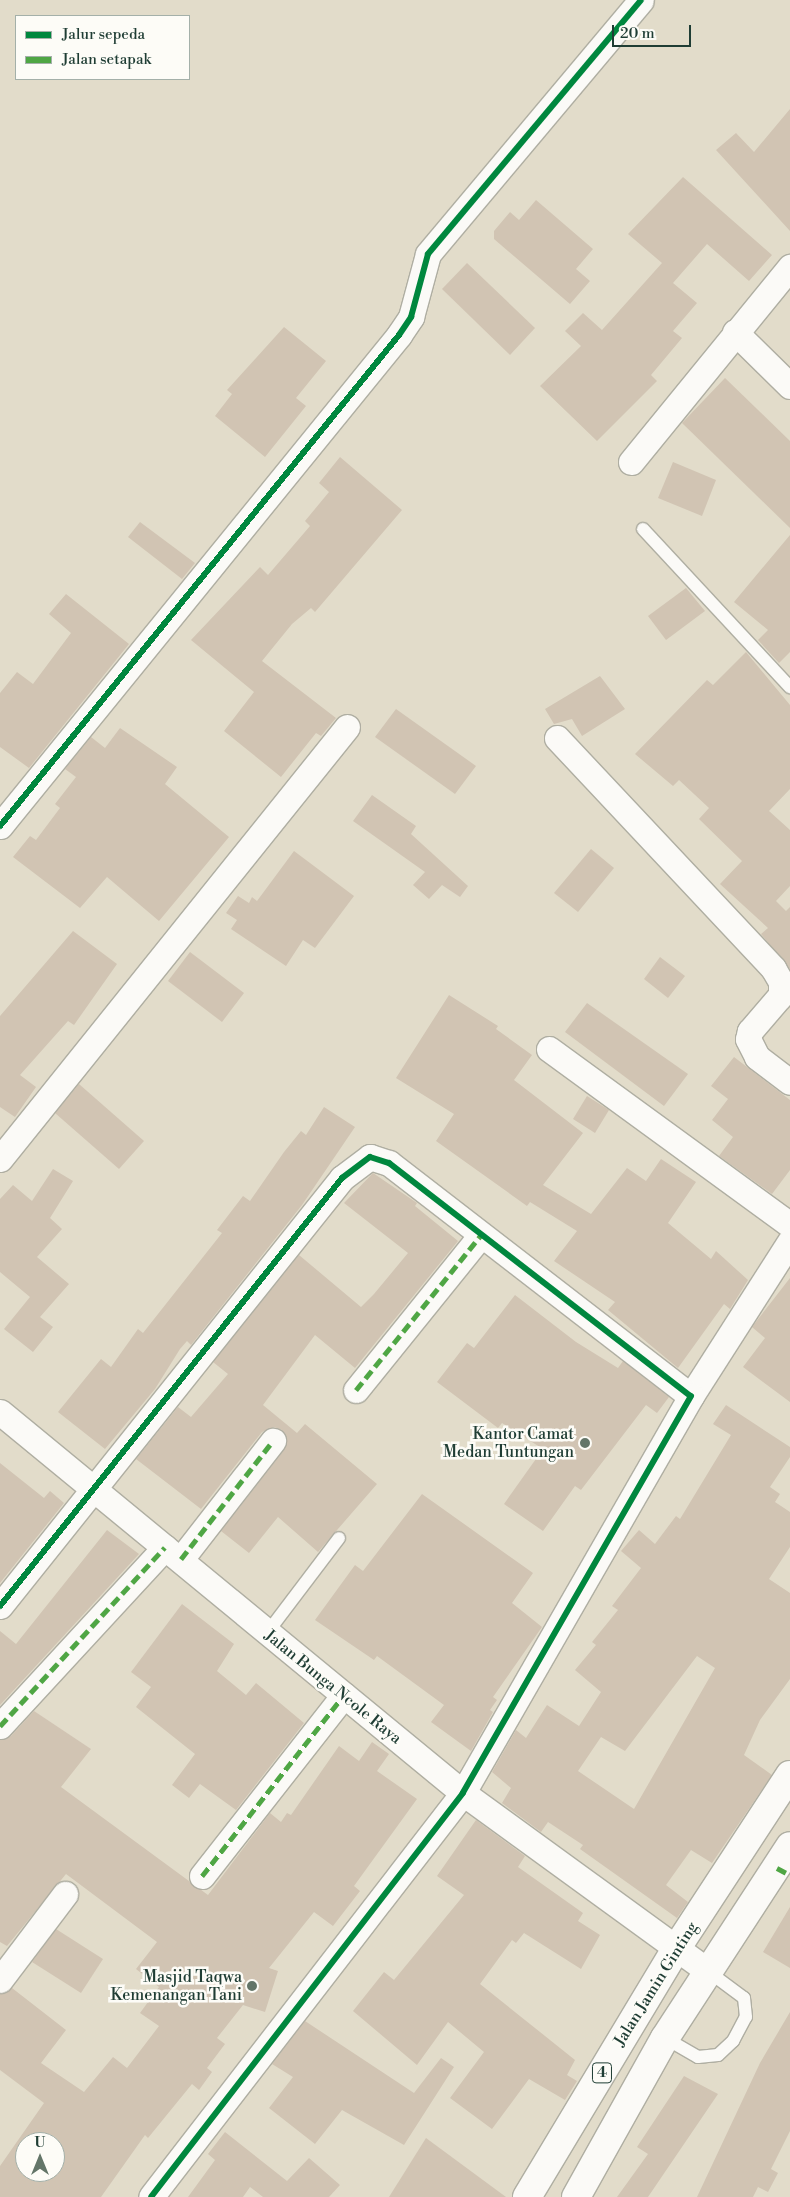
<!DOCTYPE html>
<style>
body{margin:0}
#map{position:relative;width:790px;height:2197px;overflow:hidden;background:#e2dcca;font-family:"Libre Bodoni",serif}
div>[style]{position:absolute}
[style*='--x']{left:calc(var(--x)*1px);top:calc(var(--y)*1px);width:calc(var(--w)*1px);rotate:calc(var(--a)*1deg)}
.building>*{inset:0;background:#d1c4b3}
.roads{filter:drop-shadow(1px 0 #afaea2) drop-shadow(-1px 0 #afaea2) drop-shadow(0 1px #afaea2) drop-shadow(0 -1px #afaea2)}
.lane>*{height:12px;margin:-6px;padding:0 6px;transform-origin:6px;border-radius:6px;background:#fbfaf7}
.street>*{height:25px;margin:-12.5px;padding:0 12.5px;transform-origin:12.5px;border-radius:12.5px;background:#fbfaf7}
.highway>*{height:28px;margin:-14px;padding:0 14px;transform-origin:14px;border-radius:14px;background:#fbfaf7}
.quiet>*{height:5px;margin-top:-2.5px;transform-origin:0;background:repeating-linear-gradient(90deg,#4fa644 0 10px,transparent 0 15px)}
.cycleway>*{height:6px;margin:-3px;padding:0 3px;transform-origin:3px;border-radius:3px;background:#00873e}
.dots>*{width:14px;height:14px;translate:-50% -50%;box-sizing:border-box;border:2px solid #fdfcf7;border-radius:50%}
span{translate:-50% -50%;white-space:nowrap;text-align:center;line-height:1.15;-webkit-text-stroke:5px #fdfcf7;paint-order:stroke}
.shield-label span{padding:1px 4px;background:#fdfcf7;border:1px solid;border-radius:4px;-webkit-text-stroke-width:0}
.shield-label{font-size:15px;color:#1f3d34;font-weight:700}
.poi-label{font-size:16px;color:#1f3d34}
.right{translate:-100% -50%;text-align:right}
.street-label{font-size:16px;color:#1f3d34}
.legend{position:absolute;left:15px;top:15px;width:175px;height:65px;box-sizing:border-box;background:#fdfcf7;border:1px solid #a4b0a9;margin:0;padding:6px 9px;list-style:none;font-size:15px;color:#1f3d34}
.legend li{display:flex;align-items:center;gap:10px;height:25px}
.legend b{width:25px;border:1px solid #a4b0a9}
.north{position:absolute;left:15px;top:2132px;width:50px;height:50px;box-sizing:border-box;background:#fdfcf7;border:1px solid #a4b0a9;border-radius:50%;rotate:0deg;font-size:14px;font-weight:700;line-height:20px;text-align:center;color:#1f3d34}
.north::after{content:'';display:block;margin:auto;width:18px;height:22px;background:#637568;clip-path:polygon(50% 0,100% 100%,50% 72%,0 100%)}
.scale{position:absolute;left:612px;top:25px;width:79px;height:22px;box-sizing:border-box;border:2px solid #1f3d34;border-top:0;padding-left:6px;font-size:15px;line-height:18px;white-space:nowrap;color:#1f3d34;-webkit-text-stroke:4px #fdfcf7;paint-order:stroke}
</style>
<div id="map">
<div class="building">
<div style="clip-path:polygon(790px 109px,790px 231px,716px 150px,736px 133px,754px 152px)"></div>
<div style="clip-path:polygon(683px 177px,772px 255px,749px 281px,707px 244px,673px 283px,697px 303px,673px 331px,682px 338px,651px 375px,657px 381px,597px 441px,540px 386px,581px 346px,565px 331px,583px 313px,602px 330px,662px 263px,628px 234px)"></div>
<div style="clip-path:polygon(536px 200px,593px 249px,576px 269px,590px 281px,570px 304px,494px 239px,494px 231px,510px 212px,519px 220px)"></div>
<div style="clip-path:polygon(467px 263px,535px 328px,510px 355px,442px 289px)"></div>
<div style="clip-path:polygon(284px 327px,326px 361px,296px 398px,306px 406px,265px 457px,215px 416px,232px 394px,227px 390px)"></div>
<div style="clip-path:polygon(725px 378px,790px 441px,790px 528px,682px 423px)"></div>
<div style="clip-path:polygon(340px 457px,402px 510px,315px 612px,311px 608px,292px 624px,262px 661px,336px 718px,321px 736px,316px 733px,281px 777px,224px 731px,254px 692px,191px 640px,260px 567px,268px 575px,310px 526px,305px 521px,329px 492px,319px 483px)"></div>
<div style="clip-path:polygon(673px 462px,716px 480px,702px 516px,658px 498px)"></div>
<div style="clip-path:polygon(140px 522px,195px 563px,182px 579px,128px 537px)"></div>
<div style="clip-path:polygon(790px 535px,790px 652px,779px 663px,758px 640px,768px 630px,734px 602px)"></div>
<div style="clip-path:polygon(686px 588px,705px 611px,666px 640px,648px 616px)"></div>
<div style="clip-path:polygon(66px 594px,129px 644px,29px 768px,0 747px,0 693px,17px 672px,33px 684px,71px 633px,49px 614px)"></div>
<div style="clip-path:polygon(746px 652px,790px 705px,790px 789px,769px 811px,790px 830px,790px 886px,776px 901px,786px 911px,790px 907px,790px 969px,761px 934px,768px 928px,720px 884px,742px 861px,699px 819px,709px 808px,679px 780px,673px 786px,635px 754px,707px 680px,713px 685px)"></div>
<div style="clip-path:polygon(600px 676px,625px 709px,582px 736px,572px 719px,554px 724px,545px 709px)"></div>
<div style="clip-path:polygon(396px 709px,476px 766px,455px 794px,375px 737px)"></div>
<div style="clip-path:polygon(120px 728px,177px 767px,165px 784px,229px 837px,159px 921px,107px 877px,80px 908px,13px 857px,30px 836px,36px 840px,60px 808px,55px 804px,76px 777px,65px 769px,91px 737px,105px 748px)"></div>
<div style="clip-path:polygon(372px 795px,416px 826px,411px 834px,468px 886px,460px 897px,442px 885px,429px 899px,413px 885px,425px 872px,353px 821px)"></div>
<div style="clip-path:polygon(591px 849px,614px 868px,578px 912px,554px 893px)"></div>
<div style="clip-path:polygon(294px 851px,354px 896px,315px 948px,303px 940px,286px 966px,231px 929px,237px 920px,226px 913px,238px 896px,249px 903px,252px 897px,257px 901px)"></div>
<div style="clip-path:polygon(73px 931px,117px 964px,74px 1025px,68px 1021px,20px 1075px,36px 1087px,15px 1117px,0 1107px,0 1016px)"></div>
<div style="clip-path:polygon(190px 952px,244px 993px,222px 1022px,168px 981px)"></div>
<div style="clip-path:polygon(660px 957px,685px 976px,668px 998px,644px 979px)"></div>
<div style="clip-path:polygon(449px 995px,498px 1026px,496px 1029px,532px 1055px,514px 1080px,583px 1133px,543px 1185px,591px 1214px,627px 1168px,646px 1181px,661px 1159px,696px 1182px,668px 1223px,711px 1259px,716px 1251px,748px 1280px,730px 1309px,724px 1304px,678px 1368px,608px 1310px,615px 1302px,554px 1261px,577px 1231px,530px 1202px,527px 1206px,436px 1141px,454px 1114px,396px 1078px)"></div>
<div style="clip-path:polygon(587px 1003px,688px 1074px,664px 1106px,565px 1032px)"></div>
<div style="clip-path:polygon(734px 1057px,790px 1100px,790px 1170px,772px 1194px,719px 1156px,733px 1137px,712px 1120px,728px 1099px,711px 1086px)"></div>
<div style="clip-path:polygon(79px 1084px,144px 1141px,119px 1169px,55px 1113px)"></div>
<div style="clip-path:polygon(587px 1096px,609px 1110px,595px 1133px,573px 1119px)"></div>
<div style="clip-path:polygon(324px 1107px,355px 1127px,302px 1205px,191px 1345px,187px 1341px,180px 1349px,155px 1389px,105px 1449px,58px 1412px,101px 1359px,111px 1367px,138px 1329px,143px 1333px,222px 1233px,217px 1230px,243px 1196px,250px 1201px,284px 1152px,301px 1131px,306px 1135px)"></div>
<div style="clip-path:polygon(53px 1169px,73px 1181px,50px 1218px,62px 1229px,37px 1257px,69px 1284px,40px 1317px,53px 1327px,33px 1352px,4px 1329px,30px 1297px,0 1272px,0 1199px,13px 1185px,32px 1201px)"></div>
<div style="clip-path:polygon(373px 1173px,417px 1203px,415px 1206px,458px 1241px,355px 1368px,315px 1335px,263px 1405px,297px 1433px,305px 1424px,377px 1484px,318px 1552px,278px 1517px,249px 1553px,221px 1531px,284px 1450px,287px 1442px,282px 1430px,274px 1427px,262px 1432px,201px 1509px,136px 1459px,178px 1407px,191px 1417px,228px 1374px,213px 1362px,299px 1255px,361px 1307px,374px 1294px,408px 1253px,344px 1203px)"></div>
<div style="clip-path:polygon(790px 1278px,790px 1402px,743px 1367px,765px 1338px,752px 1327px)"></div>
<div style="clip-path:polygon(515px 1295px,576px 1342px,618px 1368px,623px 1361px,669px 1397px,657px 1413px,646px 1405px,581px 1490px,575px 1486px,543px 1531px,504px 1504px,543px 1449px,502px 1423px,498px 1428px,437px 1382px,467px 1343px,474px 1348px)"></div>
<div style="clip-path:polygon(evenodd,726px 1405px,790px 1447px,790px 1457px,770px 1487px,780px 1494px,775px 1502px,790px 1512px,790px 1547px,769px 1579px,790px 1593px,790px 1679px,760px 1720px,744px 1755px,772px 1775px,712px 1863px,691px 1850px,666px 1885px,688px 1902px,677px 1918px,580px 1849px,583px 1845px,548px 1822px,541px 1832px,502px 1803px,511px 1788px,492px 1772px,516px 1730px,526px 1738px,547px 1705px,579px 1726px,601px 1692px,575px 1670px,596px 1645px,592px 1642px,618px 1610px,612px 1606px,641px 1568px,621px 1551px,639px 1530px,655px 1544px,676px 1516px,680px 1519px,731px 1435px,713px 1424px,726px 1405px,697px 1656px,715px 1668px,634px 1809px,578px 1771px,601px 1737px,625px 1751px,697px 1656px)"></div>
<div style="clip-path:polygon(0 1463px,44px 1498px,50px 1491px,64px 1503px,0 1583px)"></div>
<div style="clip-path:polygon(422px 1494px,533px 1573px,512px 1603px,542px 1627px,493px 1697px,497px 1700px,490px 1710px,493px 1712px,471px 1751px,431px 1722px,444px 1705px,377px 1656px,374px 1660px,315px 1620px,355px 1565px,363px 1571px)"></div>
<div style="clip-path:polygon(107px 1530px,139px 1554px,0 1705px,0 1631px,16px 1644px)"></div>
<div style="clip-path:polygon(182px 1604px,234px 1644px,217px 1671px,246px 1695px,256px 1683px,304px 1723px,236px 1810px,200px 1784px,189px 1798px,172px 1785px,195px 1754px,136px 1707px,151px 1687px,131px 1672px)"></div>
<div style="clip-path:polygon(evenodd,34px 1711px,91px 1749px,61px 1787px,208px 1895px,270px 1813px,281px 1822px,287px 1813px,291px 1815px,339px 1746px,359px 1761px,372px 1742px,389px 1754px,377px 1771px,417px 1799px,354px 1886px,360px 1891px,333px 1926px,314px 1912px,269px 1968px,278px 1971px,265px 2012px,243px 2005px,217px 2038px,225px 2044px,207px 2068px,212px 2072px,199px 2090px,192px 2084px,148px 2138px,145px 2135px,101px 2197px,0 2197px,0 2166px,44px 2103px,0 2070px,0 1994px,12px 1988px,66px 2030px,41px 2063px,84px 2092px,113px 2057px,127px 2068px,159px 2026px,140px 2013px,159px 1987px,136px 1969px,157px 1942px,66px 1874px,7px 1946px,0 1942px,0 1740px,11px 1736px,34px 1711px,25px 2142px,55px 2142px,55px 2172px,25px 2172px,25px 2142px)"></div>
<div style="clip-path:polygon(476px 1820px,525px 1856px,518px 1867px,583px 1913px,578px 1921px,600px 1935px,581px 1969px,524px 1933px,516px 1943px,512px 1940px,480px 1984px,575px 2060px,567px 2075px,577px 2081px,565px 2100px,529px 2079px,492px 2129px,450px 2098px,484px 2052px,448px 2022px,417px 2065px,353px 2011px,384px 1972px,394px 1980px,464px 1895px,437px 1876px)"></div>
<div style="clip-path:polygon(790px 1907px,790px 1968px,763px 1952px)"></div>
<div style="clip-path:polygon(56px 1929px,103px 1959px,81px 1993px,32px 1962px)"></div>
<div style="clip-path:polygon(790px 2012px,790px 2131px,771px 2169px,778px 2173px,768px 2192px,758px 2187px,753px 2197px,697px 2197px,760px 2063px)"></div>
<div style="clip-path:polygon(305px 2021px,414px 2093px,441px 2058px,454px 2067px,404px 2145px,342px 2110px,315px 2144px,269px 2108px,293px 2077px,272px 2064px)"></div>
<div style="clip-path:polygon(684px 2076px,718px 2094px,648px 2197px,617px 2197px,648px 2154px,637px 2147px)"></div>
<div style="clip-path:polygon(225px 2132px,287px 2181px,309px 2158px,340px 2185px,329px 2197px,263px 2197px,250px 2187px,243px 2197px,188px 2197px,215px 2160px,208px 2154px)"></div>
<div style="clip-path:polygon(426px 2138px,506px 2197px,389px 2197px)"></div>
</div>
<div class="roads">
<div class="lane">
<div style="--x:643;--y:529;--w:216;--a:47.1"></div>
<div style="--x:267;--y:1633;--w:119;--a:-52.8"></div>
<div style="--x:665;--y:2038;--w:38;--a:30"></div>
<div style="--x:698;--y:2057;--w:20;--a:-6"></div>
<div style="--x:718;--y:2055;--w:21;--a:-43"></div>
<div style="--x:733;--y:2041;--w:27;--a:-62"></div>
<div style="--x:746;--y:2017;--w:19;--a:-96"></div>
<div style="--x:744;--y:1998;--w:44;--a:-143.4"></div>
</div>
<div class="street">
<div style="--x:735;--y:332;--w:77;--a:44.5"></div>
<div style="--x:631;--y:462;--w:252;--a:-50.8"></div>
<div style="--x:557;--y:738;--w:316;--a:46.8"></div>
<div style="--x:773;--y:968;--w:16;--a:60"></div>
<div style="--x:781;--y:982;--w:13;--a:90"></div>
<div style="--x:781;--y:995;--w:48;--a:130.7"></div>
<div style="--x:750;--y:1031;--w:8;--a:104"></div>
<div style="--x:748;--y:1039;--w:20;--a:63"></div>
<div style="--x:757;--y:1057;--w:41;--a:37.1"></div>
<div style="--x:0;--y:826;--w:633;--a:-50.9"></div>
<div style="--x:399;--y:335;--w:22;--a:-56"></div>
<div style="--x:411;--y:317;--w:65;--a:-74.9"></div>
<div style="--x:428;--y:254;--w:331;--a:-50"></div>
<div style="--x:549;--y:1049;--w:298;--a:36.1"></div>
<div style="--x:0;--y:1159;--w:554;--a:-51.23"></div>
<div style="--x:356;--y:1390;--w:199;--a:-51.1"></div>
<div style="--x:691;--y:1396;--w:184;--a:-57.4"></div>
<div style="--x:0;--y:1412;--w:600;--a:39.45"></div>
<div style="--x:463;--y:1793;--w:304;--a:36"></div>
<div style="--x:181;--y:1559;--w:150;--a:-52.1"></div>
<div style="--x:0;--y:1606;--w:548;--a:-51.37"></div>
<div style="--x:342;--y:1178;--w:35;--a:-37"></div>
<div style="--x:370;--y:1157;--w:20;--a:18"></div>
<div style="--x:389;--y:1163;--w:381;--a:37.7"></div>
<div style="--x:691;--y:1396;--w:458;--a:119.9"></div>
<div style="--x:463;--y:1793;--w:510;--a:127.68"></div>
<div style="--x:0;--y:1726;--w:243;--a:-47.3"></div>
<div style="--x:202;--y:1876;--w:230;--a:-51.9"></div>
<div style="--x:0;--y:1980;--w:108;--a:-52.9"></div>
</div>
<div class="highway">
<div style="--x:527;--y:2197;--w:289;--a:-59"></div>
<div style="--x:676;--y:1949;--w:208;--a:-56.8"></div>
<div style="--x:576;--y:2197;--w:182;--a:-60.8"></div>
<div style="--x:665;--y:2038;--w:229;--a:-56.9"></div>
</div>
</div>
<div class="quiet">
<div style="--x:356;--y:1390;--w:199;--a:-51.1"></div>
<div style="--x:181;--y:1559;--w:150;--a:-52.1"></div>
<div style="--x:0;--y:1726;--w:243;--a:-47.3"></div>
<div style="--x:777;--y:1868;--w:15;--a:28"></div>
<div style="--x:202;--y:1876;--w:230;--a:-51.9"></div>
</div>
<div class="cycleway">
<div style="--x:0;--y:826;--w:633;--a:-50.9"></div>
<div style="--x:399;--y:335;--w:22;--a:-56"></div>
<div style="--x:411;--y:317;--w:65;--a:-74.9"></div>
<div style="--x:428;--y:254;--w:331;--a:-50"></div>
<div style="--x:0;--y:1606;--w:548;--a:-51.37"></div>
<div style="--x:342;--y:1178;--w:35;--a:-37"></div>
<div style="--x:370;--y:1157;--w:20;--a:18"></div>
<div style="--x:389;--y:1163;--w:381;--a:37.7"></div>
<div style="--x:691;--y:1396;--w:458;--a:119.9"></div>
<div style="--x:463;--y:1793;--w:510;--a:127.68"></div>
</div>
<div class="dots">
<div style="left:585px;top:1443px;background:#637568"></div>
<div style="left:252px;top:1986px;background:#637568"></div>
</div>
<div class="shield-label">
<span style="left:602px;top:2073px">4</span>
</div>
<div class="poi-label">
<span class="right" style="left:574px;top:1443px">Kantor Camat<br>Medan Tuntungan</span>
<span class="right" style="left:242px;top:1986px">Masjid Taqwa<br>Kemenangan Tani</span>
</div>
<div class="street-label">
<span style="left:333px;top:1687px;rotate:39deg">Jalan Bunga Ncole Raya</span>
<span style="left:656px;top:1984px;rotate:-58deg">Jalan Jamin Ginting</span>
</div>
<ul class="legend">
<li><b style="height:6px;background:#00873e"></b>Jalur sepeda</li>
<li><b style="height:6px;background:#4fa644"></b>Jalan setapak</li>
</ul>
<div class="north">U</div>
<div class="scale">20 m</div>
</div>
